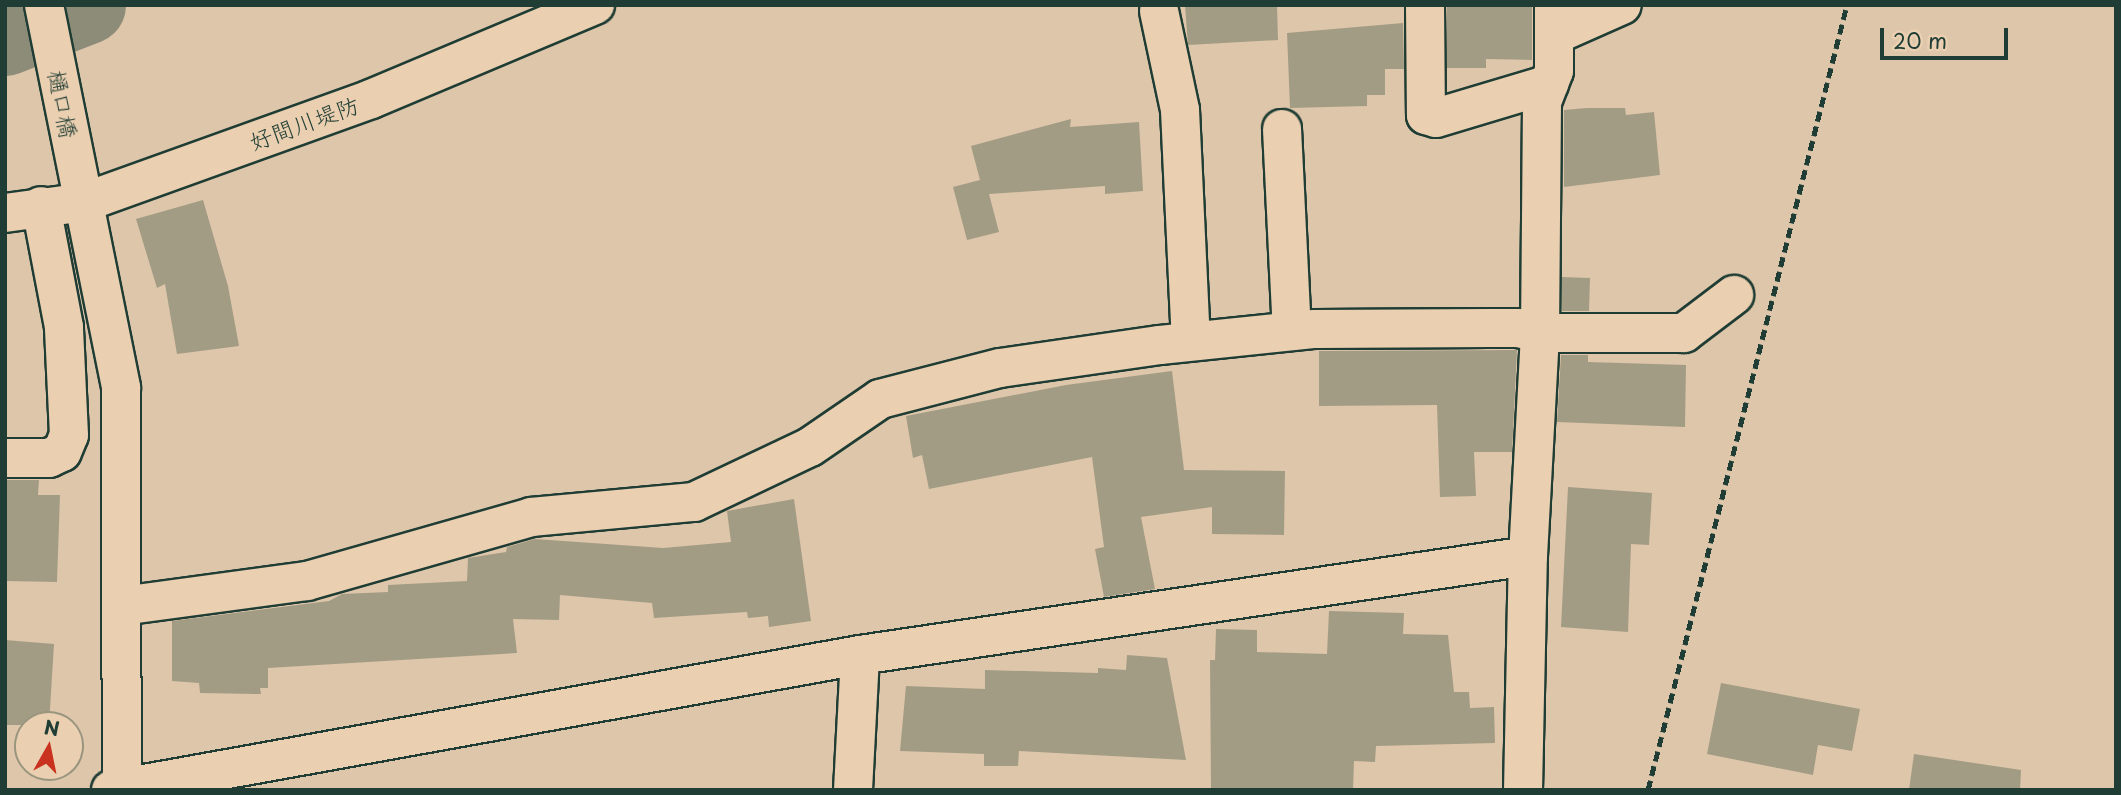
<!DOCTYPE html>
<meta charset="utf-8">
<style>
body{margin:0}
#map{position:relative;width:2121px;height:795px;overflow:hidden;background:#dec6aa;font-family:"Playpen Sans","Klee One",sans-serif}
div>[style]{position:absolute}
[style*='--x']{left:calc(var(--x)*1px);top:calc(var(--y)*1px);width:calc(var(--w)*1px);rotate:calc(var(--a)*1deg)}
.river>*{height:77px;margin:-38.5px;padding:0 38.5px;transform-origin:38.5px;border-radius:38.5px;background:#8c8c78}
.building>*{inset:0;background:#a39c85}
.roads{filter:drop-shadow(2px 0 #1f3d34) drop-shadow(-2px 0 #1f3d34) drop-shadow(0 2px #1f3d34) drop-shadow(0 -2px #1f3d34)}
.minor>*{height:38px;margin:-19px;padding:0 19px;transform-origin:19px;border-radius:19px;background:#eacfb1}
.tertiary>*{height:38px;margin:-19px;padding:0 19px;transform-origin:19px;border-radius:19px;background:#eacfb1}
.rail>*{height:5px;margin-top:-2.5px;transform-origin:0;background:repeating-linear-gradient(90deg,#1f3d34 0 10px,transparent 0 15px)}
span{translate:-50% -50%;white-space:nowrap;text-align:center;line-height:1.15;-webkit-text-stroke:7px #eacfb1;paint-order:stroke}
.street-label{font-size:23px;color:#1f3d34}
.frame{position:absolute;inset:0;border:7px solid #1f3d34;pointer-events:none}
.north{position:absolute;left:14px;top:711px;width:70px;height:70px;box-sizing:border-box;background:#eacfb1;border:2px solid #99957f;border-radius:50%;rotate:9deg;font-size:19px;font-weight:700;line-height:28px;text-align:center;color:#1f3d34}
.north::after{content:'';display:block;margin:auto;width:24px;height:32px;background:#c8321e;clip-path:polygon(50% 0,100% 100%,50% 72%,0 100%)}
.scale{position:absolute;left:1880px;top:28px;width:128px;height:32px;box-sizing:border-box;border:4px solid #1f3d34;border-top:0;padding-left:9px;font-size:21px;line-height:24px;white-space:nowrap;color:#1f3d34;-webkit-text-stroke:5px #eacfb1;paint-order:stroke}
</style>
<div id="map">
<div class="river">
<div style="--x:5;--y:37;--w:88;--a:-21.3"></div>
</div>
<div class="building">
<div style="clip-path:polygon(1185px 5px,1277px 5px,1278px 40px,1188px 45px)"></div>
<div style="clip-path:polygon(1447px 5px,1532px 5px,1532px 60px,1486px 59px,1486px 68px,1447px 68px)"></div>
<div style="clip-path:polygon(1403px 23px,1404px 69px,1385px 69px,1385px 95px,1367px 95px,1367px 106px,1290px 108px,1287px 33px)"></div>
<div style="clip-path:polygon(1587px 108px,1625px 108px,1626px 115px,1654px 112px,1660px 175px,1564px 187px,1564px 110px)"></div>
<div style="clip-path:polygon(1071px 119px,1070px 127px,1139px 122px,1143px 191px,1105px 194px,1105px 186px,989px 194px,999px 232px,967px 240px,953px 187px,980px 180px,971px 146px)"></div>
<div style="clip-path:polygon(203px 200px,228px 286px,239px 346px,177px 354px,165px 284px,157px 288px,136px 219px)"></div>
<div style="clip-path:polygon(1562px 277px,1590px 278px,1589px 311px,1562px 311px)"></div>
<div style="clip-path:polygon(1517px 350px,1512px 452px,1474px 452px,1476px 496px,1440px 497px,1437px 405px,1319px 406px,1319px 351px)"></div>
<div style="clip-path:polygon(1561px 355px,1588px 355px,1588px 362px,1686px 365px,1685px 427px,1557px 422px)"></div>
<div style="clip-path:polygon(1172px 371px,1184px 470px,1285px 471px,1284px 535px,1212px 534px,1212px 507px,1141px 517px,1155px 589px,1104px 597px,1095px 549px,1104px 547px,1092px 457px,929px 489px,922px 455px,913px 458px,906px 416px,1066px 385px)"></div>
<div style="clip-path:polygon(5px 480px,39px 480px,38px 495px,60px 495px,57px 582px,5px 581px)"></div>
<div style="clip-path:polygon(1568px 487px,1652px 493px,1649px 545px,1631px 544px,1628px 632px,1561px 627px)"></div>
<div style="clip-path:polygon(794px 499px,811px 621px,769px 627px,768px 616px,748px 618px,747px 612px,654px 618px,652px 603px,560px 595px,559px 620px,513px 619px,517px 653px,268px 668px,268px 688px,260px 688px,261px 694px,200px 693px,199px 683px,172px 681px,172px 621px,329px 601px,342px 594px,388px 592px,388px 585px,467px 581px,468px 558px,506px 552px,507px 547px,535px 539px,663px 548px,731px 542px,727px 511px)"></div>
<div style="clip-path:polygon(1329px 611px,1404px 613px,1403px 634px,1448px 635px,1454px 692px,1469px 692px,1470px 708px,1494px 707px,1495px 743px,1376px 746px,1375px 762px,1354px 761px,1353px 790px,1211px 790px,1210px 660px,1215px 660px,1216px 629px,1257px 630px,1257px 652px,1327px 654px)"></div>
<div style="clip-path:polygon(5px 640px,54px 644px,49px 725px,5px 725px)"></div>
<div style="clip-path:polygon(1127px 655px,1167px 658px,1186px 760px,1019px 751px,1018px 766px,984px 766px,984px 754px,900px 751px,906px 686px,985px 689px,985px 670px,1098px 673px,1098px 668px,1126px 670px)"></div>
<div style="clip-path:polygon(1721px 683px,1860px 709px,1852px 751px,1818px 745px,1813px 775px,1707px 754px)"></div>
<div style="clip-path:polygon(1914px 754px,2021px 770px,2020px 790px,1909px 790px)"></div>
</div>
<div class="roads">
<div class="minor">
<div style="--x:1425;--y:5;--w:110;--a:89.5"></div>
<div style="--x:1426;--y:115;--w:10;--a:17"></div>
<div style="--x:1436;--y:118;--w:118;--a:-16.7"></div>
<div style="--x:1159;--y:11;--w:101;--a:78"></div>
<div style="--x:1180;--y:110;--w:231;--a:87.3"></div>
<div style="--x:1554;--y:35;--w:74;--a:-23.8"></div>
<div style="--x:1282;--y:129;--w:202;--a:87.2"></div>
<div style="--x:5;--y:213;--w:81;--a:-7.8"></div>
<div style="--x:85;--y:202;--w:304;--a:-19.8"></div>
<div style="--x:371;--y:99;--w:243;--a:-22.8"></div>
<div style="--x:5;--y:458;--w:44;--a:0"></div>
<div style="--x:49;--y:458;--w:14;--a:-25"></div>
<div style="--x:62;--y:452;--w:18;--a:-68"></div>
<div style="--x:69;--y:435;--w:108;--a:-92.7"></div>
<div style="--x:64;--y:327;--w:123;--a:-100.8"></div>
<div style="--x:122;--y:606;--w:187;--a:-7.7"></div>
<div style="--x:307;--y:581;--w:233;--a:-15.9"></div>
<div style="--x:531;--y:517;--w:164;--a:-5.3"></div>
<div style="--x:694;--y:502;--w:128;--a:-25.4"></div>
<div style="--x:810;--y:447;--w:85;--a:-34.4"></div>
<div style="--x:880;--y:399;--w:124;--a:-14.5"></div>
<div style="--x:1000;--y:368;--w:162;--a:-8.2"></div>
<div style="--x:1160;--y:345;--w:156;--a:-5.9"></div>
<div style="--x:1315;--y:329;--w:203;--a:-0.3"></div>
<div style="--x:1518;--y:328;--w:23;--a:13"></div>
<div style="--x:1540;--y:333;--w:144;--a:0"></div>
<div style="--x:1684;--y:333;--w:63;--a:-37.2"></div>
<div style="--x:111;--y:790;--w:761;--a:-10.22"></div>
<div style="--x:860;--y:655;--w:675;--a:-8.43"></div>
<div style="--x:853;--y:790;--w:135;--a:-87"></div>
<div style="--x:1523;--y:790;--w:234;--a:-88.8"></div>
<div style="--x:1528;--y:556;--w:223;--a:-86.9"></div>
<div style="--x:1540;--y:333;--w:231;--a:-89.5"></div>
<div style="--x:1542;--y:102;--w:33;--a:-69"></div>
<div style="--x:1554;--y:71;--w:66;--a:-90"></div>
</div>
<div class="tertiary">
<div style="--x:44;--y:5;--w:391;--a:78.6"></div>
<div style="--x:121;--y:388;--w:402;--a:89.9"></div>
</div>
</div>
<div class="rail">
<div style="--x:1648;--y:790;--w:810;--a:-75.78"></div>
</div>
<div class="street-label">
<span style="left:63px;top:104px;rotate:79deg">樋口橋</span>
<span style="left:304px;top:123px;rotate:-20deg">好間川堤防</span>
</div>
<div class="frame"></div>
<div class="north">N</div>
<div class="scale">20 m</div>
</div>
